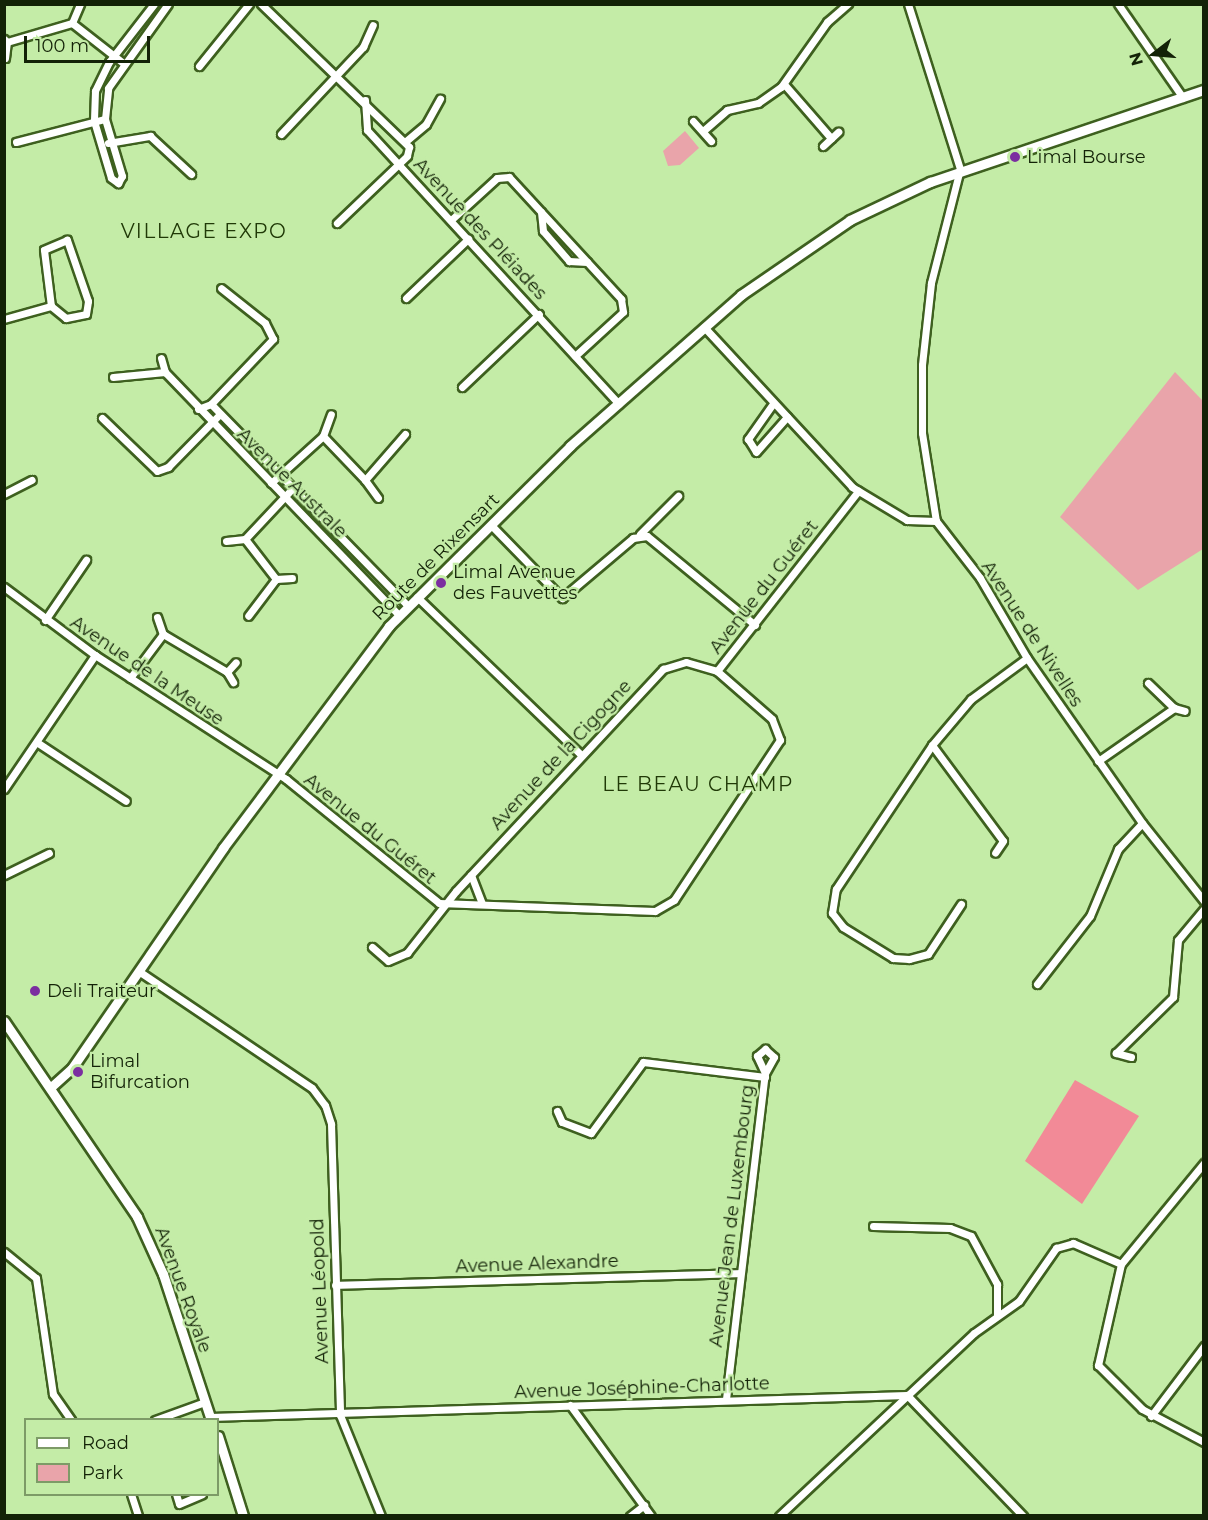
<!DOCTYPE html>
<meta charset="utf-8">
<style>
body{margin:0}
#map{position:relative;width:1208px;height:1520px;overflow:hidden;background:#c4eca7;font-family:Montserrat,sans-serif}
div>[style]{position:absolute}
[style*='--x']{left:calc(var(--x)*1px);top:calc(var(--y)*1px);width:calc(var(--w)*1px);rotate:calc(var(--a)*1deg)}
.green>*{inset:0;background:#e9a4aa}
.forest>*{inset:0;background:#f28a97}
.roads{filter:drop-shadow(2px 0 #3e601f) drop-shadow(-2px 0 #3e601f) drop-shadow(0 2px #3e601f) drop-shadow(0 -2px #3e601f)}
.street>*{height:7px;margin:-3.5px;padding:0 3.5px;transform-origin:3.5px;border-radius:3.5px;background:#fff}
.secondary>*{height:9px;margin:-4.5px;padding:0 4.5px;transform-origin:4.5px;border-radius:4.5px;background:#fff}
.dots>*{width:16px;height:16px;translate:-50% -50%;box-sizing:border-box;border:3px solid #c4eca7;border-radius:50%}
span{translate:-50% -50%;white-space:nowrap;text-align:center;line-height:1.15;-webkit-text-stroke:4.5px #c4eca7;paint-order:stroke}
.poi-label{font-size:18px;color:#132207}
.left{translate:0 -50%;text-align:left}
.street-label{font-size:18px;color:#132207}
.neighbourhood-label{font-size:20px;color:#203907;letter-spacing:1.5px}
.frame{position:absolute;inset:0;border:6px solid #132207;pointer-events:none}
.legend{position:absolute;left:24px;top:1418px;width:195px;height:78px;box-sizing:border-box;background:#c4eca7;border:2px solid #7d9b67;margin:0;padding:8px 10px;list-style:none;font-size:18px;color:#132207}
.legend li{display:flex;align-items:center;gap:12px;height:30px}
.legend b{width:30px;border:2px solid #7d9b67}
.north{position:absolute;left:1124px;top:24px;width:60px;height:60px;-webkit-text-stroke:4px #c4eca7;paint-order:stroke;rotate:254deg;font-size:16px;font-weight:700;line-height:24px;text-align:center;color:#132207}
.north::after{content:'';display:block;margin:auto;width:21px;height:27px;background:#132207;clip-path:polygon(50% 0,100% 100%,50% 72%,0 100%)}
.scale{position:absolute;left:24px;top:36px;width:126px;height:27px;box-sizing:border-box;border:3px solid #132207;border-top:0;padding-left:8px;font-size:18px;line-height:21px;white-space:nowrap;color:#132207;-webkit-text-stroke:4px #c4eca7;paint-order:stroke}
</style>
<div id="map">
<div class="green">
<div style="clip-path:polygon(685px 131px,699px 148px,680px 165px,668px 166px,663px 151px)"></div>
<div style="clip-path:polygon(1175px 372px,1203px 401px,1203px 549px,1138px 590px,1060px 517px)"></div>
</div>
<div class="forest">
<div style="clip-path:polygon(1075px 1080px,1139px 1116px,1082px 1204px,1025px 1161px)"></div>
</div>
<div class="roads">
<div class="street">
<div style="--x:154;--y:4;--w:73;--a:127.8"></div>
<div style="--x:109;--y:62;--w:32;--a:116"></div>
<div style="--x:95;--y:91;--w:30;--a:92"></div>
<div style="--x:94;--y:121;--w:59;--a:73.4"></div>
<div style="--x:111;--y:178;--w:9;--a:36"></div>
<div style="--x:118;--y:183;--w:8;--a:-60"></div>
<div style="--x:122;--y:176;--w:59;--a:-106.6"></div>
<div style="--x:105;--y:119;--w:31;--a:-84"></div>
<div style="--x:108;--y:88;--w:103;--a:-54.5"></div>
<div style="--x:261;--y:4;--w:206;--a:44"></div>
<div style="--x:409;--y:147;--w:9;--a:103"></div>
<div style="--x:407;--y:156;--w:97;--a:136.3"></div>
<div style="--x:908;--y:4;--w:173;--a:72.5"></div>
<div style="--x:960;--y:169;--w:118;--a:104.3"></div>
<div style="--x:931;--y:283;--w:82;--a:96.3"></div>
<div style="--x:922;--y:365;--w:68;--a:90"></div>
<div style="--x:922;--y:433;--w:89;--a:81"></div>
<div style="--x:936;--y:521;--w:72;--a:52.3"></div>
<div style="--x:980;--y:578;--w:93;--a:59.6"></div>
<div style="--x:1027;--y:658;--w:201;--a:55.1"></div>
<div style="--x:1142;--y:823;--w:100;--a:51.5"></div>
<div style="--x:1118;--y:4;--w:114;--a:55.3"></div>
<div style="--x:72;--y:23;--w:65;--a:38.1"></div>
<div style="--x:72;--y:23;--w:21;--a:-67"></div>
<div style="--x:4;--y:39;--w:4;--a:45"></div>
<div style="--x:7;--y:42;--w:68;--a:-16.3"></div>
<div style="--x:5;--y:58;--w:16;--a:-83"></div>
<div style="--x:199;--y:66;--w:80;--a:-51.1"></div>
<div style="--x:784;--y:84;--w:72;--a:49"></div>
<div style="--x:365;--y:100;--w:30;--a:86"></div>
<div style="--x:367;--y:130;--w:372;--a:47.4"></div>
<div style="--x:693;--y:121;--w:27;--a:48"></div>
<div style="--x:703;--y:131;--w:32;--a:-41"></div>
<div style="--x:727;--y:110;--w:32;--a:-13"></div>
<div style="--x:758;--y:103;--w:28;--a:-35"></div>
<div style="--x:781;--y:87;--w:80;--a:-54.7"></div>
<div style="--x:827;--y:22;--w:28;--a:-41"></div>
<div style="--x:281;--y:134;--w:120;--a:-46.7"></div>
<div style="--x:363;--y:47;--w:24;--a:-66"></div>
<div style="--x:406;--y:141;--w:26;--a:-40"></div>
<div style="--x:426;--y:124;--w:29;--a:-61"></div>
<div style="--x:16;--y:142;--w:92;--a:-14.5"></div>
<div style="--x:108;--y:143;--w:43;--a:-9.5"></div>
<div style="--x:150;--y:136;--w:56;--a:42.8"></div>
<div style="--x:823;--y:146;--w:21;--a:-43"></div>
<div style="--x:541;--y:212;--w:19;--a:84"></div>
<div style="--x:543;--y:231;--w:40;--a:49"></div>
<div style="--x:569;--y:261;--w:18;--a:3"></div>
<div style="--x:451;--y:220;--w:62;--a:-42.4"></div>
<div style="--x:497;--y:178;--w:12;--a:-5"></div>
<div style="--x:509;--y:177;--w:166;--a:47.4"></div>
<div style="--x:621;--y:299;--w:13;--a:81"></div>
<div style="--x:623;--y:312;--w:65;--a:137.5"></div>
<div style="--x:406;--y:298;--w:86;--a:-43.6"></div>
<div style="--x:4;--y:319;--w:49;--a:-15.5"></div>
<div style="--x:51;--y:306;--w:19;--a:39"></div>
<div style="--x:66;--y:318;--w:20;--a:-11"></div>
<div style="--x:86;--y:314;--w:13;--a:-81"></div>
<div style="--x:88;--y:301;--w:65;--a:-109"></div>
<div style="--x:67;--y:240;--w:25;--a:157"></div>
<div style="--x:44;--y:250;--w:56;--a:82.9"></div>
<div style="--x:704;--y:327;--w:218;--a:47.2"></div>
<div style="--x:852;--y:487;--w:64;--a:31"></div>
<div style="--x:907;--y:520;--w:29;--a:2"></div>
<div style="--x:161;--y:358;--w:15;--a:74"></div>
<div style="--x:113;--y:377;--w:52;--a:-5.5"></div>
<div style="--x:165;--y:372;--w:337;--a:46.1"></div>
<div style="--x:462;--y:387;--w:106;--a:-43.5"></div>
<div style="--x:211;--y:404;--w:282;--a:45.7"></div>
<div style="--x:772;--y:405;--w:42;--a:125.2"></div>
<div style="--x:748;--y:439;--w:15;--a:58"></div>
<div style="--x:756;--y:452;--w:47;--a:-48.5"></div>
<div style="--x:198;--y:409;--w:14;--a:-21"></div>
<div style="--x:211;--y:404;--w:90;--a:-46.4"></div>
<div style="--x:273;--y:339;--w:18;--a:-117"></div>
<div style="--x:265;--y:323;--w:56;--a:-141.5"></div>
<div style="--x:102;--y:418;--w:76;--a:43.9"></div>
<div style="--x:157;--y:471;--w:12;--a:-20"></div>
<div style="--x:168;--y:467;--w:73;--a:-45.6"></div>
<div style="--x:323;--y:436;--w:23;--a:-70"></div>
<div style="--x:365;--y:480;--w:22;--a:54"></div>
<div style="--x:271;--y:483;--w:70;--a:-42.1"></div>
<div style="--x:323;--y:436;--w:61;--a:46.3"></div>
<div style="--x:365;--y:480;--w:61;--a:-49"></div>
<div style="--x:4;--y:494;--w:31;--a:-27"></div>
<div style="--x:491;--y:525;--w:102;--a:45.8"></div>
<div style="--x:562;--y:598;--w:93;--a:-40.2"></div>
<div style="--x:633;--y:538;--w:14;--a:-8"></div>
<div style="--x:647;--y:536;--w:140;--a:39.5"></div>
<div style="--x:640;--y:534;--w:54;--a:-45"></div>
<div style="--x:245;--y:539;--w:51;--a:52.2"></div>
<div style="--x:276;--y:579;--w:46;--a:127.1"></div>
<div style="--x:226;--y:541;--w:19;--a:-6"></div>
<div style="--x:245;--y:539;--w:69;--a:-46.8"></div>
<div style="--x:276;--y:579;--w:16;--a:-4"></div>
<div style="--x:4;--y:587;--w:114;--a:36.8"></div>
<div style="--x:95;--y:655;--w:228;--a:33"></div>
<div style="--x:286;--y:779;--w:197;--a:39"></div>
<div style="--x:439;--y:903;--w:216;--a:2.1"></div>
<div style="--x:655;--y:911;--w:22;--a:-30"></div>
<div style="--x:674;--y:900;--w:192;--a:-56.5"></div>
<div style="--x:780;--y:740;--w:22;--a:-111"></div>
<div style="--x:772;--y:719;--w:73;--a:-138.9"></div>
<div style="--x:717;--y:671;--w:229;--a:-51.9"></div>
<div style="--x:417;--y:597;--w:228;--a:43.9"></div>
<div style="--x:157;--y:617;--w:18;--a:71"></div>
<div style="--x:45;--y:620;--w:73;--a:-55.7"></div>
<div style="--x:227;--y:672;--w:13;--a:-48"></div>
<div style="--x:130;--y:678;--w:55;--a:-53.1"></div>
<div style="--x:163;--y:634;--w:74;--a:30.7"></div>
<div style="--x:227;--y:672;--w:12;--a:59"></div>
<div style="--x:1148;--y:683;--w:36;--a:44"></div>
<div style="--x:1174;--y:708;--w:11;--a:15"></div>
<div style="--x:38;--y:743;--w:105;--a:33.4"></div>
<div style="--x:932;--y:745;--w:119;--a:53.5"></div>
<div style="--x:1003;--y:841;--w:14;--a:124"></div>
<div style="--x:1098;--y:761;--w:93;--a:-34.9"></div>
<div style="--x:4;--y:789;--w:162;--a:-55.8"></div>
<div style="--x:4;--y:875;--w:50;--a:-26.1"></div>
<div style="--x:471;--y:875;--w:30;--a:69"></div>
<div style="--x:961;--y:904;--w:60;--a:123.4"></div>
<div style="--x:928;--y:954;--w:20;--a:165"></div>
<div style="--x:909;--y:959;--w:16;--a:-176"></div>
<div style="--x:893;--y:958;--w:59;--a:-148.2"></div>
<div style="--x:843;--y:927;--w:18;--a:-128"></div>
<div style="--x:832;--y:913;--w:24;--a:-81"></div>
<div style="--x:836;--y:889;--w:173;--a:-56.3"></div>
<div style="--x:932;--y:745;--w:60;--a:-49.7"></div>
<div style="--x:971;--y:699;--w:69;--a:-36.2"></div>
<div style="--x:372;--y:947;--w:21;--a:41"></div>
<div style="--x:388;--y:961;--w:21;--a:-23"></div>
<div style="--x:407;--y:953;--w:79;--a:-51.7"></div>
<div style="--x:456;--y:891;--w:304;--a:-47"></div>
<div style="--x:663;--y:669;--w:24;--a:-17"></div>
<div style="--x:686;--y:662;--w:32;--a:16"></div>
<div style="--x:140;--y:972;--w:207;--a:34"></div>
<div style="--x:312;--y:1088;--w:21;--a:53"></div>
<div style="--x:325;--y:1105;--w:20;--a:72"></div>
<div style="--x:331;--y:1124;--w:291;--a:88.2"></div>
<div style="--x:340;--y:1415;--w:109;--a:67.9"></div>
<div style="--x:1037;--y:984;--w:86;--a:-52.1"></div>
<div style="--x:1090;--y:916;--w:73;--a:-67.3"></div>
<div style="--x:1118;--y:849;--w:35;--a:-47"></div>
<div style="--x:1131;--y:1057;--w:16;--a:-165"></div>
<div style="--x:1116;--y:1053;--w:80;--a:-44.5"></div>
<div style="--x:1173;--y:997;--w:57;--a:-85"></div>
<div style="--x:1178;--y:940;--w:40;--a:-50"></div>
<div style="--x:557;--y:1111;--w:12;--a:66"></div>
<div style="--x:562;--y:1122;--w:31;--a:21"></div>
<div style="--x:591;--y:1133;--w:88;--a:-53.8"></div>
<div style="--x:643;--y:1062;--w:123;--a:7"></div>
<div style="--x:873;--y:1226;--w:77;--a:1.5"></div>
<div style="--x:950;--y:1228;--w:22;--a:21"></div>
<div style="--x:971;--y:1236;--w:55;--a:61.6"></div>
<div style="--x:997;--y:1284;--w:31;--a:90"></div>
<div style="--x:4;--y:1252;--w:41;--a:39.1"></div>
<div style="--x:36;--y:1278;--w:117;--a:81.7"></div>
<div style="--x:53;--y:1394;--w:32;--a:55"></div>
<div style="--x:1121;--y:1264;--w:104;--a:102.8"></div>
<div style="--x:1098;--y:1365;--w:62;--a:45"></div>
<div style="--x:1142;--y:1409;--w:70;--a:28"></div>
<div style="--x:335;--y:1285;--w:405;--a:-1.7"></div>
<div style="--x:726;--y:1399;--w:328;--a:-83.2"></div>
<div style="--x:765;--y:1073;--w:19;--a:-115"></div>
<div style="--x:757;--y:1056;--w:11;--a:-41"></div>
<div style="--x:765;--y:1049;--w:12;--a:42"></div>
<div style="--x:774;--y:1057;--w:18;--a:119"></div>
<div style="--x:570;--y:1405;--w:137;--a:53.9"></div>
<div style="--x:1151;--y:1416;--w:88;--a:-52.9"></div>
<div style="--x:210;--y:1417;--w:697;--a:-1.81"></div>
<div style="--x:907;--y:1395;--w:168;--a:46.2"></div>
<div style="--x:155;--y:1420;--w:53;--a:-19.8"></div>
<div style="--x:131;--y:1494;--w:23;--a:72"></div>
<div style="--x:176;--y:1494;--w:10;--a:73"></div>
<div style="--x:179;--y:1504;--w:25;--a:-23"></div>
<div style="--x:630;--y:1516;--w:18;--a:-38"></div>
<div style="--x:779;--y:1516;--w:267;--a:-43.2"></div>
<div style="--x:974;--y:1333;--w:55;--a:-35.4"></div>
<div style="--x:1019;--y:1301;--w:65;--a:-55.1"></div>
<div style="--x:1056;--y:1248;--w:18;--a:-16"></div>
<div style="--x:1073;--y:1243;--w:52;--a:23.6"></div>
<div style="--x:1121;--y:1264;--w:131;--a:-50.6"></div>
</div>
<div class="secondary">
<div style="--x:4;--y:1021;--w:237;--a:55.8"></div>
<div style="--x:137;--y:1217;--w:63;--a:65.5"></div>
<div style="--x:163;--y:1274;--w:154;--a:71.8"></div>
<div style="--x:51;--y:1087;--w:28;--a:-42"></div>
<div style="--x:72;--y:1068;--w:267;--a:-55.5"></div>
<div style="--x:223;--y:848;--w:277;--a:-53.2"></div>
<div style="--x:389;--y:626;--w:255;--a:-44.8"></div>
<div style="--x:570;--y:446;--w:228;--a:-41.4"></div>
<div style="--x:741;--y:295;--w:132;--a:-34.5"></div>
<div style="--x:850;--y:220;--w:89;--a:-25.4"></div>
<div style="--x:930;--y:182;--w:289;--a:-18.6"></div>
<div style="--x:218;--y:1436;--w:84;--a:72.6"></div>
</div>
</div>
<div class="dots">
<div style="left:1015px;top:157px;background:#7b2ea0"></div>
<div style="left:441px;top:583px;background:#7b2ea0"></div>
<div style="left:35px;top:991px;background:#7b2ea0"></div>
<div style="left:78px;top:1072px;background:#7b2ea0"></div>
</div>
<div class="poi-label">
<span class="left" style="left:1027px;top:157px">Limal Bourse</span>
<span class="left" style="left:453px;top:583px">Limal Avenue<br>des Fauvettes</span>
<span class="left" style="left:47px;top:991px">Deli Traiteur</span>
<span class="left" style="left:90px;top:1072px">Limal<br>Bifurcation</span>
</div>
<div class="street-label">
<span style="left:480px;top:229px;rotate:47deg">Avenue des Pléiades</span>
<span style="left:292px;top:483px;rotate:45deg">Avenue Australe</span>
<span style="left:436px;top:557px;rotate:-45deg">Route de Rixensart</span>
<span style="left:764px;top:587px;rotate:-52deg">Avenue du Guéret</span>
<span style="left:1032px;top:634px;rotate:57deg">Avenue de Nivelles</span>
<span style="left:147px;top:671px;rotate:34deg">Avenue de la Meuse</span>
<span style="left:561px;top:755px;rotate:-47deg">Avenue de la Cigogne</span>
<span style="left:370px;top:829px;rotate:39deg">Avenue du Guéret</span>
<span style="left:732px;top:1216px;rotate:-83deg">Avenue Jean de Luxembourg</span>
<span style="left:537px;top:1264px;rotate:-2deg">Avenue Alexandre</span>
<span style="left:183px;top:1290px;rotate:70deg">Avenue Royale</span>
<span style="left:320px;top:1291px;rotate:-92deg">Avenue Léopold</span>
<span style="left:642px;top:1388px;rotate:-2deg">Avenue Joséphine-Charlotte</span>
</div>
<div class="neighbourhood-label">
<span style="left:204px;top:231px">VILLAGE EXPO</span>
<span style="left:698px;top:784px">LE BEAU CHAMP</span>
</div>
<div class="frame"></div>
<ul class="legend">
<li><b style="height:8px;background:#fff"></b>Road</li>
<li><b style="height:16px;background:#e9a4aa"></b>Park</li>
</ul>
<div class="north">N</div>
<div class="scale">100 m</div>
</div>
